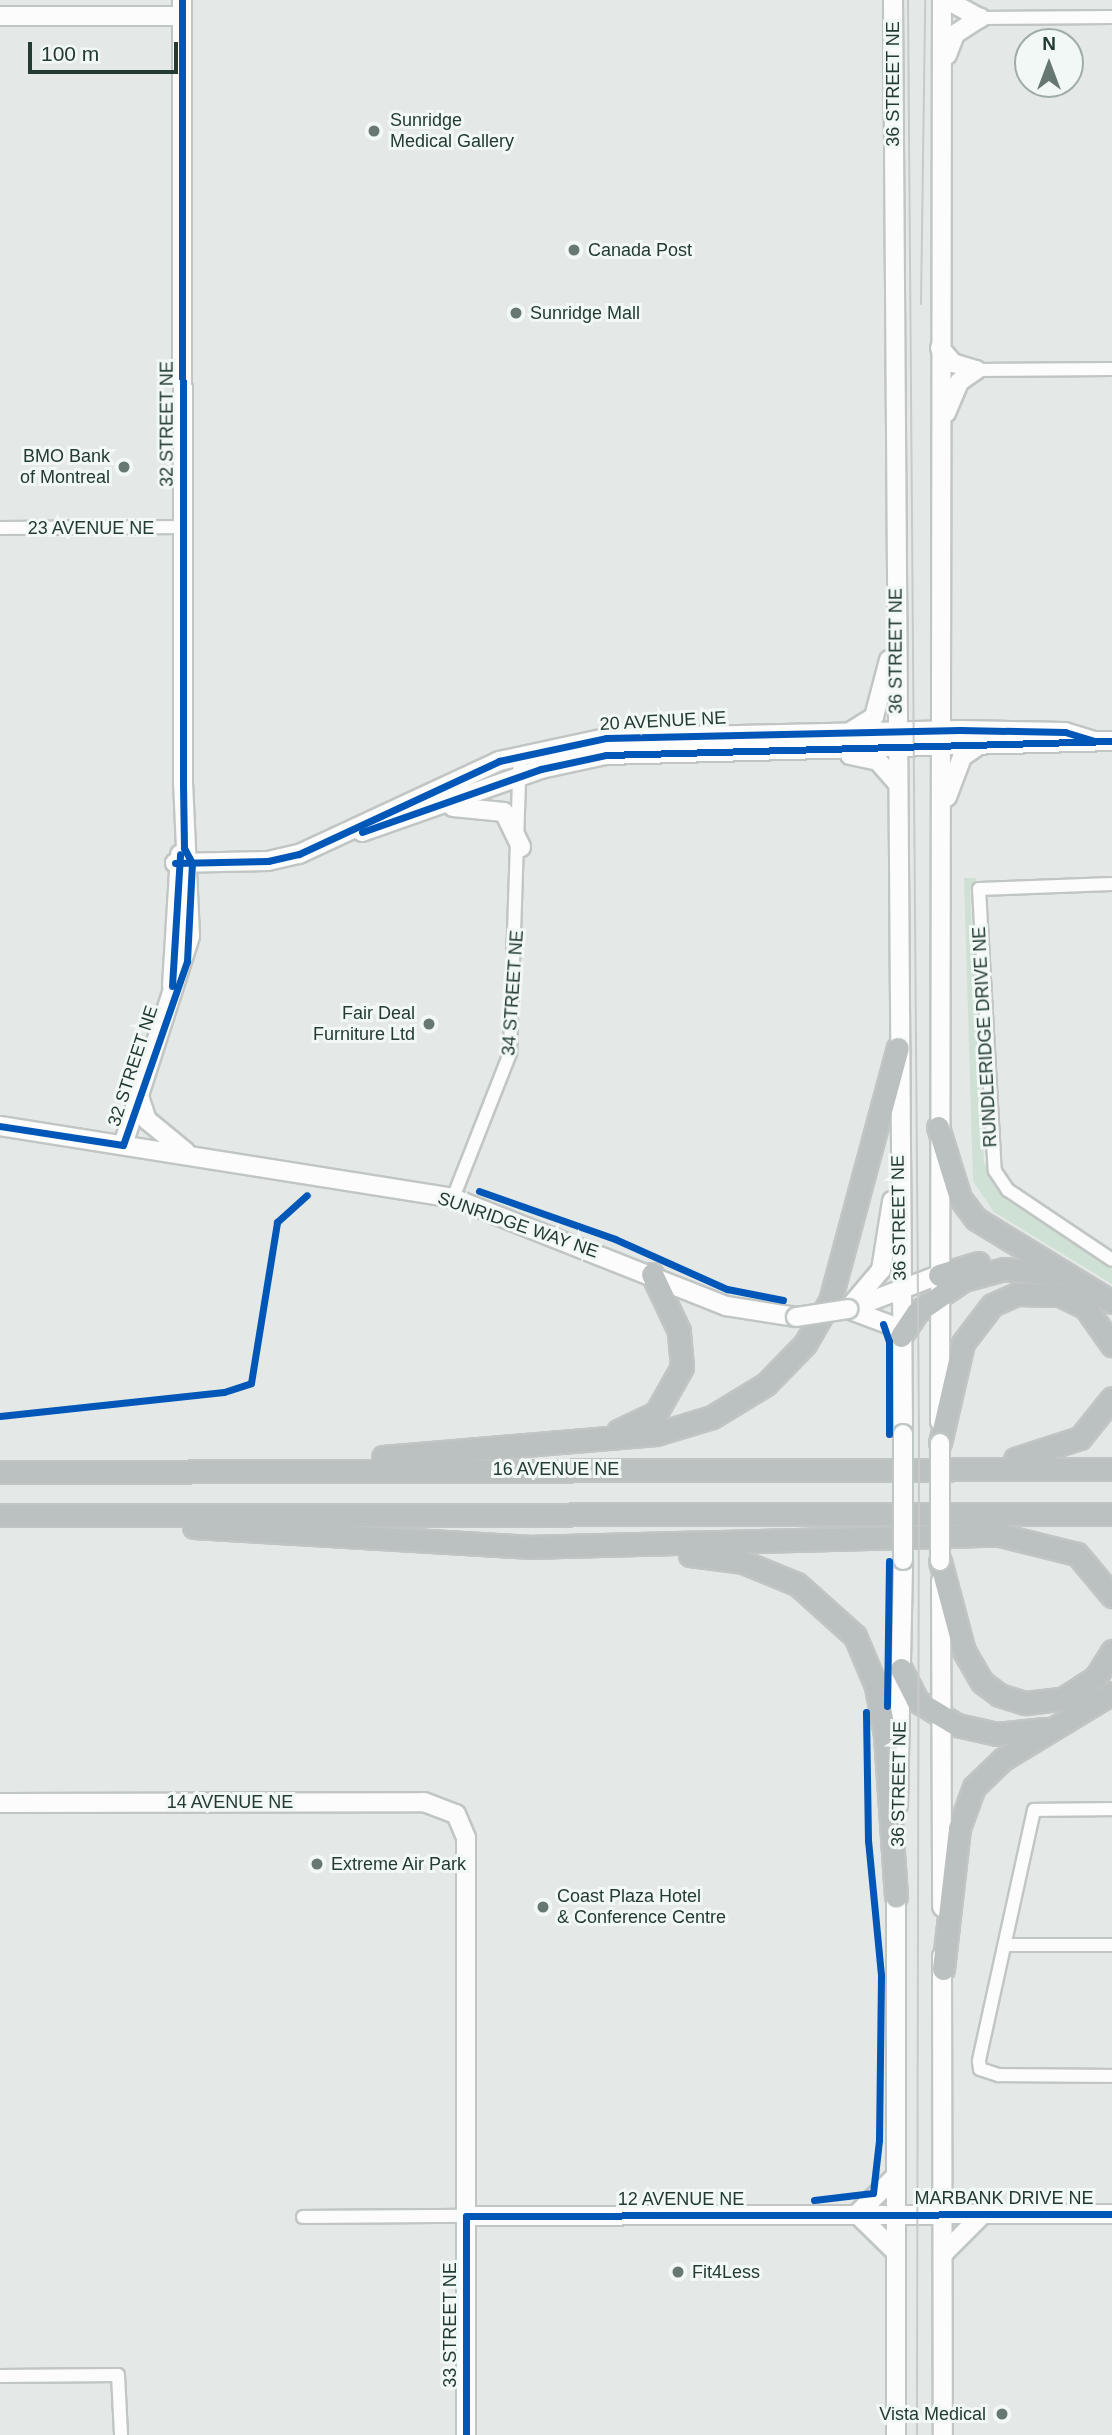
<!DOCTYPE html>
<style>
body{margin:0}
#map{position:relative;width:1112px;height:2435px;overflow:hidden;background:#e4e9e7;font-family:Arial,sans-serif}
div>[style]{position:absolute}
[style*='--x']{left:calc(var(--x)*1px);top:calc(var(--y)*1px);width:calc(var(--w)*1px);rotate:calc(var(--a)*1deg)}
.green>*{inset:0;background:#cee1d4}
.roads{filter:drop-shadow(2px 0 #c1c6c4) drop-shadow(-2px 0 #c1c6c4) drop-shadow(0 2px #c1c6c4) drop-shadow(0 -2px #c1c6c4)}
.street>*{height:12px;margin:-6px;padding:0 6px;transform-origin:6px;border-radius:6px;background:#fbfcfb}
.secondary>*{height:18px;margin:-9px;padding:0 9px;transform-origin:9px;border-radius:9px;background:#fbfcfb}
.highway>*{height:21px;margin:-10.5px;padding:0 10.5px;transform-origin:10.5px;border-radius:10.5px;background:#bbc1c0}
.tram>*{height:2px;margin:-1px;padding:0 1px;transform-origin:1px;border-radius:1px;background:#c7cac9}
.bridges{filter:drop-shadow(2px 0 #c0c6c4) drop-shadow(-2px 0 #c0c6c4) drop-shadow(0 2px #c0c6c4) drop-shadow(0 -2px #c0c6c4)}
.secondary-bridge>*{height:18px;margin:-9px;padding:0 9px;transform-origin:9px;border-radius:9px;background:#fbfcfb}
.cycleway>*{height:7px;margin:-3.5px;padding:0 3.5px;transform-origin:3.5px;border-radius:3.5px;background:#0057b8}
.dots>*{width:19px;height:19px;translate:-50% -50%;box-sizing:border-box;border:4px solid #f2f8f5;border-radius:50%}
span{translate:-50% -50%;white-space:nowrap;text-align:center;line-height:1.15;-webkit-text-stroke:6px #f2f8f5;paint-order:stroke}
.street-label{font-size:18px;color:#233b34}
.poi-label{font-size:18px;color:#233b34}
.left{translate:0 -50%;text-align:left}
.right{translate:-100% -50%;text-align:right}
.north{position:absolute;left:1014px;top:28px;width:70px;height:70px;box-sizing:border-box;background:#f2f8f5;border:2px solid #9faca8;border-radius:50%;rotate:0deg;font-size:19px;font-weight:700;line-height:28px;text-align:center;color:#233b34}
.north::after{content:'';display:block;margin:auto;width:24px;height:32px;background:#677873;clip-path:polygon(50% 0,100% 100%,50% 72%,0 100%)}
.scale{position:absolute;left:28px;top:42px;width:150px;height:32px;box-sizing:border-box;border:4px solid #233b34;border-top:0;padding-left:9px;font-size:21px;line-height:24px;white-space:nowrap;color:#233b34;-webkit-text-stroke:5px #f2f8f5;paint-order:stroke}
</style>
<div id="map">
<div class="green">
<div style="clip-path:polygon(964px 878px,977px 878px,970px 891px,984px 1162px,1007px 1198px,1112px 1269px,1112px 1284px,994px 1212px,973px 1181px)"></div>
</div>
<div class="roads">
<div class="street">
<div style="--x:980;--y:18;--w:132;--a:-0.4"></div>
<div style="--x:976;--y:370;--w:136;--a:-0.4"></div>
<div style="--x:0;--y:528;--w:183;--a:-0.3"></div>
<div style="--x:1112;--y:884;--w:133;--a:177.8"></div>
<div style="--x:979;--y:889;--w:282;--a:86.8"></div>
<div style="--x:995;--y:1171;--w:23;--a:56"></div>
<div style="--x:1008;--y:1190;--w:125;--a:33.9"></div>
<div style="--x:453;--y:1198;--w:156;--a:-68.5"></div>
<div style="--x:510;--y:1053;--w:298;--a:-88.1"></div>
<div style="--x:1112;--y:1809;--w:78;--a:179.3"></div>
<div style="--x:1034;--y:1810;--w:257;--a:102.4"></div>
<div style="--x:979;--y:2061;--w:8;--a:83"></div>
<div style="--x:980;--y:2069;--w:20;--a:18"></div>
<div style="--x:999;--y:2075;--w:113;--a:0.5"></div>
<div style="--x:1006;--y:1945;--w:106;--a:0"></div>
<div style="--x:303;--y:2217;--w:163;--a:-0.4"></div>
<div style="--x:0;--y:2376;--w:118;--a:-0.5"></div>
<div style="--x:118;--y:2375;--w:60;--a:87.1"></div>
</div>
<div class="secondary">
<div style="--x:893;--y:0;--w:1434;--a:89.6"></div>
<div style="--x:947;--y:0;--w:38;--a:29"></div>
<div style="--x:0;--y:16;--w:182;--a:0"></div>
<div style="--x:947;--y:55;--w:22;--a:-69"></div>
<div style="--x:955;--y:34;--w:30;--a:-33"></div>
<div style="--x:940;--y:348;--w:20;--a:49"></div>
<div style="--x:953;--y:363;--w:24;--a:17"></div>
<div style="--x:946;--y:413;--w:34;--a:-67"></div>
<div style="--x:959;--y:382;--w:21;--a:-35"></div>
<div style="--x:850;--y:732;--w:28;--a:-32"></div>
<div style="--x:874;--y:717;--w:59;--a:-75.3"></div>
<div style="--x:850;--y:755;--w:29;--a:12"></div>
<div style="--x:878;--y:761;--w:29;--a:49"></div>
<div style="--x:947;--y:797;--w:43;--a:-69.4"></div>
<div style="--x:962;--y:757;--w:16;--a:-35"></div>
<div style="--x:453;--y:807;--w:51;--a:5.6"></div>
<div style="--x:504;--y:812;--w:39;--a:64"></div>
<div style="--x:362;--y:832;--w:190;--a:-19.4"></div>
<div style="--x:541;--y:769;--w:66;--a:-12.2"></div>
<div style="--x:606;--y:755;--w:506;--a:-1.58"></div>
<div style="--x:175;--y:863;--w:93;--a:-1.2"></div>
<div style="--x:268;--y:861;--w:32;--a:-13"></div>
<div style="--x:299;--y:854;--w:221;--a:-24.9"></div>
<div style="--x:499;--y:761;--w:109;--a:-12.1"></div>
<div style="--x:606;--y:738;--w:354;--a:-1.3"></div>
<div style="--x:960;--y:730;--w:105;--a:1.1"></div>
<div style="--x:1065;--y:732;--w:31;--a:17"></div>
<div style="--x:172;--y:986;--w:132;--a:-86.5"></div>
<div style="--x:139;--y:1096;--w:25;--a:72"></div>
<div style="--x:147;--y:1120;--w:50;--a:39.4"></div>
<div style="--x:0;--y:1126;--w:459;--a:9"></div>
<div style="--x:453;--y:1198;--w:294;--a:21.6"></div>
<div style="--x:726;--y:1306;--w:71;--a:8.9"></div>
<div style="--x:123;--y:1145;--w:219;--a:-72.2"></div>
<div style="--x:190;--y:936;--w:152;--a:-92.6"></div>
<div style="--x:183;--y:784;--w:784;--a:-90.07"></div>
<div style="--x:855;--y:1307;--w:90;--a:-20.9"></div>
<div style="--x:848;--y:1309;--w:51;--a:-49.8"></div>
<div style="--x:881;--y:1270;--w:70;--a:-80.9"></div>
<div style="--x:848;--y:1309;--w:57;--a:20.7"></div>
<div style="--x:940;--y:1422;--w:1422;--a:-89.92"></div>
<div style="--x:941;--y:1581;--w:326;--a:89.8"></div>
<div style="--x:0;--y:1803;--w:424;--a:-0.1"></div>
<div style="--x:424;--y:1802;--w:34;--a:21"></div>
<div style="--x:456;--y:1814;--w:26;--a:67"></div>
<div style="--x:466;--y:1838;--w:597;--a:90"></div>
<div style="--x:898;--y:1805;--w:245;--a:-88.8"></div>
<div style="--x:896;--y:1885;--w:550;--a:90"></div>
<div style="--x:942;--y:1956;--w:479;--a:89.9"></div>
<div style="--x:857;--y:2214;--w:54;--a:-44.3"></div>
<div style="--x:857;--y:2214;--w:54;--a:44.3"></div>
<div style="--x:466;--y:2216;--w:646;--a:-0.18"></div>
<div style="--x:943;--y:2254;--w:55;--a:-45"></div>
</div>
<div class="highway">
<div style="--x:938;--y:1127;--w:74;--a:72.8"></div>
<div style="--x:960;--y:1198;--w:26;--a:53"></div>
<div style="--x:976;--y:1219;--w:159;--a:31.4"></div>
<div style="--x:939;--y:1275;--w:41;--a:-17.1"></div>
<div style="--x:901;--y:1336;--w:29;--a:-56"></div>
<div style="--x:917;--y:1312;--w:56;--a:-34.8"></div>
<div style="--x:963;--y:1280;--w:42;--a:-15"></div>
<div style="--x:1004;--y:1269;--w:52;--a:5.5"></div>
<div style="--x:618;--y:1431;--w:42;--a:-25.3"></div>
<div style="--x:656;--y:1413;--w:53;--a:-60.5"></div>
<div style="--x:682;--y:1367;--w:36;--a:-95"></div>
<div style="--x:679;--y:1331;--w:63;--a:-115.3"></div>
<div style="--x:940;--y:1443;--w:103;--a:-77"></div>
<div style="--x:963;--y:1343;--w:48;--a:-52.7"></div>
<div style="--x:992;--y:1305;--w:27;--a:-24"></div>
<div style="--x:1017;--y:1294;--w:43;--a:1.3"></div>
<div style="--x:1060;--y:1295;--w:28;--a:26"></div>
<div style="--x:1085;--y:1307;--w:47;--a:54.6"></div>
<div style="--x:383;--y:1457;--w:274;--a:-4.8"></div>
<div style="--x:656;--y:1434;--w:59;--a:-16.9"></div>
<div style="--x:712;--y:1417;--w:63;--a:-31.4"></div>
<div style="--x:766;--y:1384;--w:56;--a:-45.7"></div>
<div style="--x:805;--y:1344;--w:50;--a:-59.8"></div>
<div style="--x:830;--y:1301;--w:262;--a:-75"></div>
<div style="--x:1015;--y:1459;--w:68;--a:-17.9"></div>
<div style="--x:1080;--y:1438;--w:51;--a:-51.3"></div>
<div style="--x:0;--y:1472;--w:1112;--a:-0.15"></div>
<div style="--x:0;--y:1515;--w:1112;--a:-0.05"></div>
<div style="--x:194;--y:1527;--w:334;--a:3.4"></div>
<div style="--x:527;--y:1547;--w:473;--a:-1.5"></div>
<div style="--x:1000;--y:1535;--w:79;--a:13.9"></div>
<div style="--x:1077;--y:1554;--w:55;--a:50.2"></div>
<div style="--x:690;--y:1555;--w:53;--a:7.5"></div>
<div style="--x:743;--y:1562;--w:58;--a:22.2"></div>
<div style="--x:797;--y:1584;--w:78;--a:41.9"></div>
<div style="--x:855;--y:1636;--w:54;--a:67.2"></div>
<div style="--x:876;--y:1686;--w:50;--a:79.6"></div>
<div style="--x:885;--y:1735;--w:162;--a:86.1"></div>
<div style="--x:940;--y:1561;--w:93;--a:75.1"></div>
<div style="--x:964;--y:1651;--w:36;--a:60"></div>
<div style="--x:982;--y:1682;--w:21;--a:37"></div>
<div style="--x:999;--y:1695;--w:28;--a:17"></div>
<div style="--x:1026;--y:1703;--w:38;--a:-7"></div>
<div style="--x:1064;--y:1698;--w:38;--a:-33"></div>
<div style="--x:1096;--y:1677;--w:31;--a:-58"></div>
<div style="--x:901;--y:1669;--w:36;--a:63"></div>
<div style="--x:917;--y:1701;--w:47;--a:31"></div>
<div style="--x:957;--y:1725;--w:41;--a:12.7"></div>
<div style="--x:997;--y:1734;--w:48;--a:-5.9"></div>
<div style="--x:943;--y:1969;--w:142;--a:-83.5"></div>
<div style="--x:959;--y:1828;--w:44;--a:-69.9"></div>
<div style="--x:974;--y:1787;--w:40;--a:-44"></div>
<div style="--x:1003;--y:1759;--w:127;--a:-31.2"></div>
</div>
</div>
<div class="tram">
<div style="--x:908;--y:0;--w:1443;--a:89.56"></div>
<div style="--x:919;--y:1443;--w:992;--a:90.12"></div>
<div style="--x:921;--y:304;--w:304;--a:-89.2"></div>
</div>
<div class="bridges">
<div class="secondary-bridge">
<div style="--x:796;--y:1317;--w:53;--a:-8.7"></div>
<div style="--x:903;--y:1434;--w:126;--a:90"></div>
<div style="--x:940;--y:1443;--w:118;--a:90"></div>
</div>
</div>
<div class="cycleway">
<div style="--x:362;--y:832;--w:190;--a:-19.4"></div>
<div style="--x:541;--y:769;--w:66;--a:-12.2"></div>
<div style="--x:606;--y:755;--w:506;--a:-1.58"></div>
<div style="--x:175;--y:863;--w:93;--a:-1.2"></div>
<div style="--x:268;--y:861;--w:32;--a:-13"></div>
<div style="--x:299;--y:854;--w:221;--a:-24.9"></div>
<div style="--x:499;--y:761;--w:109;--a:-12.1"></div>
<div style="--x:606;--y:738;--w:354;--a:-1.3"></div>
<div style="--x:960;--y:730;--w:105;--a:1.1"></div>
<div style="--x:1065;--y:732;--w:31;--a:17"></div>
<div style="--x:172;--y:986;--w:132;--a:-86.5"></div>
<div style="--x:0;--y:1126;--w:124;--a:8.8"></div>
<div style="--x:123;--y:1145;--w:195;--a:-70.8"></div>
<div style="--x:187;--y:961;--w:98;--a:-87.1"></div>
<div style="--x:192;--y:863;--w:17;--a:-118"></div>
<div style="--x:184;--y:848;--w:64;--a:-90.9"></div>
<div style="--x:183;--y:784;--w:784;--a:-90.07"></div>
<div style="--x:479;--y:1191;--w:144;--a:19.4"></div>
<div style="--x:615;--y:1239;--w:123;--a:24.1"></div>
<div style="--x:727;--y:1289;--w:57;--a:11.1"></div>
<div style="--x:883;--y:1324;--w:18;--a:71"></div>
<div style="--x:889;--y:1341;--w:93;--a:90"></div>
<div style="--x:0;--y:1416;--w:225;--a:-6.1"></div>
<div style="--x:224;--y:1392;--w:28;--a:-18"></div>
<div style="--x:251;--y:1383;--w:163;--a:-80.8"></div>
<div style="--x:277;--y:1222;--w:40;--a:-42"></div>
<div style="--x:887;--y:1706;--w:145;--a:-89.2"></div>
<div style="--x:814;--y:2200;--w:59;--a:-6.8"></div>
<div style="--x:873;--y:2193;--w:53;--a:-83.5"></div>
<div style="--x:879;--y:2140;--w:165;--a:-89.3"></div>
<div style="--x:881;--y:1975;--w:135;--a:-95.5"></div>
<div style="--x:868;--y:1841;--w:129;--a:-90.9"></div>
<div style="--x:466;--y:2435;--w:219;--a:-90"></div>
<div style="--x:466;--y:2216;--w:646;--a:-0.18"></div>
</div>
<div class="dots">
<div style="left:374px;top:131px;background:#677873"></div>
<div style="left:574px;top:250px;background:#677873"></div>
<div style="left:516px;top:313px;background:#677873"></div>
<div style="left:124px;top:467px;background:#677873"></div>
<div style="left:429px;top:1024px;background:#677873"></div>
<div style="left:317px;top:1864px;background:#677873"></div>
<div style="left:543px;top:1907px;background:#677873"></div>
<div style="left:678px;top:2272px;background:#677873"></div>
<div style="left:1002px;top:2414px;background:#677873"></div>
</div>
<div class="street-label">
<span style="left:893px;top:84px;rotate:-90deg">36 STREET NE</span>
<span style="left:167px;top:424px;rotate:-90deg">32 STREET NE</span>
<span style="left:91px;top:528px">23 AVENUE NE</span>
<span style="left:896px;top:651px;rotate:-90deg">36 STREET NE</span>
<span style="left:663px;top:721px;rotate:-3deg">20 AVENUE NE</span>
<span style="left:513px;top:993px;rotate:-86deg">34 STREET NE</span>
<span style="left:985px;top:1037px;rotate:-93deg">RUNDLERIDGE DRIVE NE</span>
<span style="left:133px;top:1066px;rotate:-72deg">32 STREET NE</span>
<span style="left:899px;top:1218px;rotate:-91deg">36 STREET NE</span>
<span style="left:518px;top:1225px;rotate:19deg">SUNRIDGE WAY NE</span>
<span style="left:556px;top:1469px">16 AVENUE NE</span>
<span style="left:899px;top:1784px;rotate:-89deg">36 STREET NE</span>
<span style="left:230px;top:1802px">14 AVENUE NE</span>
<span style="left:1004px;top:2198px">MARBANK DRIVE NE</span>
<span style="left:681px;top:2199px">12 AVENUE NE</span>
<span style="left:450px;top:2325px;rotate:-90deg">33 STREET NE</span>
</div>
<div class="poi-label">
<span class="left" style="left:390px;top:131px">Sunridge<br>Medical Gallery</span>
<span class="left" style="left:588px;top:250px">Canada Post</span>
<span class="left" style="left:530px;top:313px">Sunridge Mall</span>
<span class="right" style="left:110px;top:467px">BMO Bank<br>of Montreal</span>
<span class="right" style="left:415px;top:1024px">Fair Deal<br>Furniture Ltd</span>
<span class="left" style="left:331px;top:1864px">Extreme Air Park</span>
<span class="left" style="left:557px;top:1907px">Coast Plaza Hotel<br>&amp; Conference Centre</span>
<span class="left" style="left:692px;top:2272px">Fit4Less</span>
<span class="right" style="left:986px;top:2414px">Vista Medical</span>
</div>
<div class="north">N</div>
<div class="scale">100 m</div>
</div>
